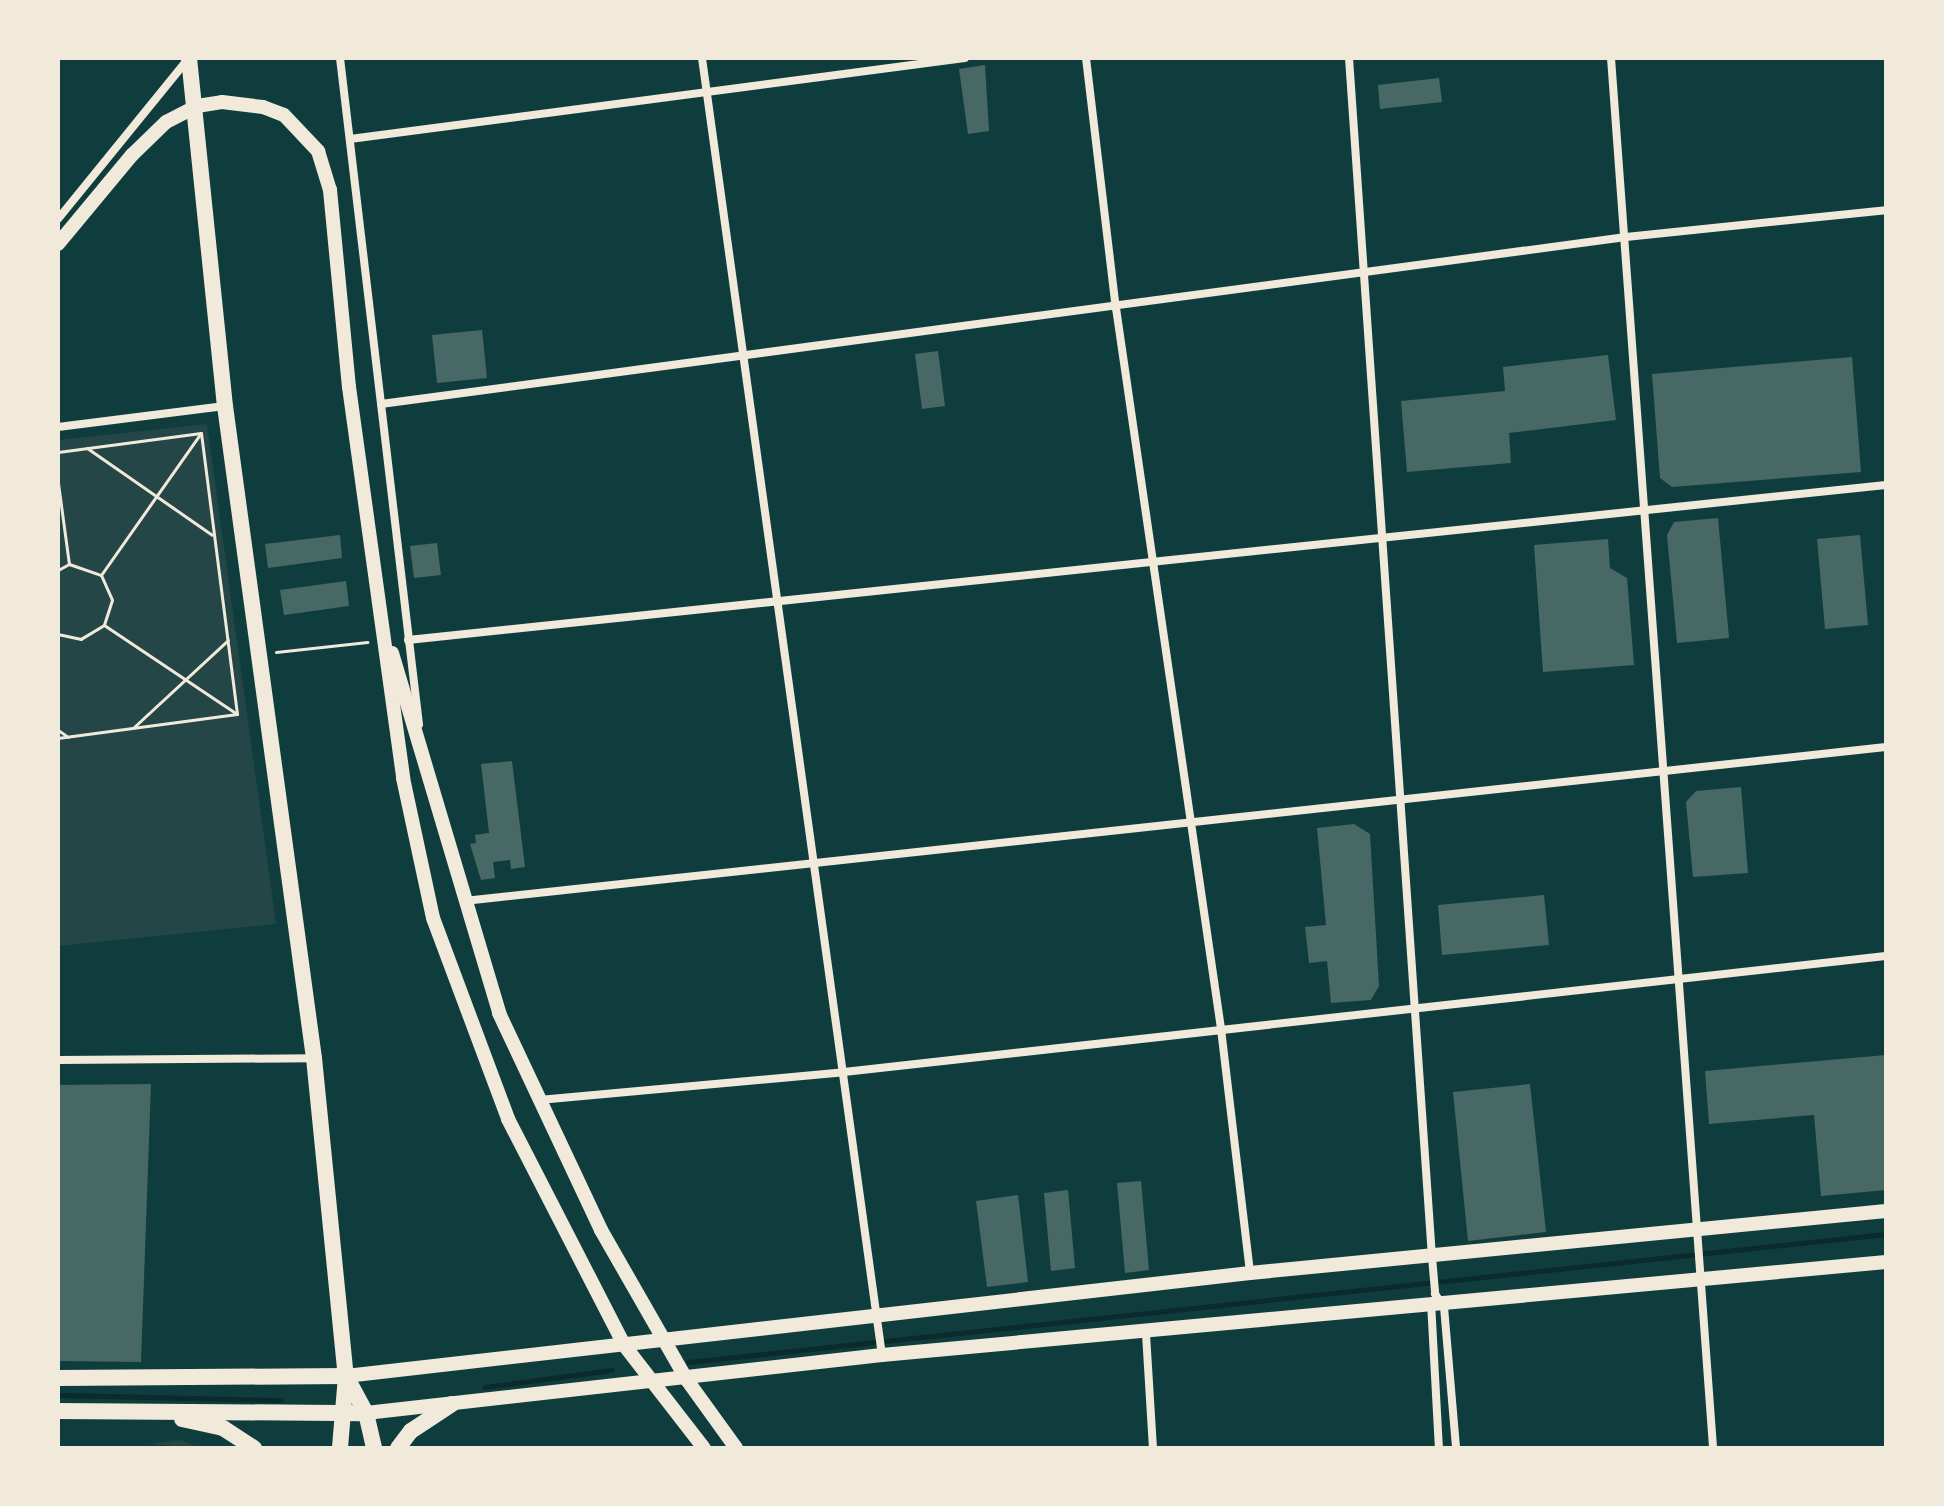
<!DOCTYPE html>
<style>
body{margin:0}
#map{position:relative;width:1944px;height:1506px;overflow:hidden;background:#0f3d3e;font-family:"Source Serif 4",serif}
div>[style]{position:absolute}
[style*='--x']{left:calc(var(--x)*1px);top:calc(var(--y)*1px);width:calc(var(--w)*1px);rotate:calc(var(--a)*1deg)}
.green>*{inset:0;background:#244646}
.stream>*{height:5px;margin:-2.5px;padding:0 2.5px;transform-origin:2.5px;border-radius:2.5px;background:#0a2a2b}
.building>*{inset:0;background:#486865}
.path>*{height:3px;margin:-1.5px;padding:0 1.5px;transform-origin:1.5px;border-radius:1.5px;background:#f1e9da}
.minor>*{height:8px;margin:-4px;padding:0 4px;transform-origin:4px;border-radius:4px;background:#f1e9da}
.secondary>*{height:14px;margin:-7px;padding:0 7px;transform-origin:7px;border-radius:7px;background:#f1e9da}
.primary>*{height:16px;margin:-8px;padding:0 8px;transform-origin:8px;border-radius:8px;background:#f1e9da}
span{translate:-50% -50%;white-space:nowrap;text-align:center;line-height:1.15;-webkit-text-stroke:8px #f1e9da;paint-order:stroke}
.frame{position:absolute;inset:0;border:60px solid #f1e9da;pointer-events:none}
</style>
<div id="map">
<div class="green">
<div style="clip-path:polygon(207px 424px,276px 924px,58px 946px,58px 440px)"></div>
<div style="clip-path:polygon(180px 1440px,201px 1448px,149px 1444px)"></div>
</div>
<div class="stream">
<div style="--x:688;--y:1362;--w:1205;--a:-6.1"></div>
<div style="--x:485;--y:1387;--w:128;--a:-7.6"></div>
<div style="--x:58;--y:1395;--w:223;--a:1.3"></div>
</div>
<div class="building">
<div style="clip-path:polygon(985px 65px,989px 131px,968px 134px,959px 69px)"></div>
<div style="clip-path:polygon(1439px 78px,1442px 102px,1380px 109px,1378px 85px)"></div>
<div style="clip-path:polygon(482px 330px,487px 378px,437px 383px,432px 335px)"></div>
<div style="clip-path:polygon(938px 351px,945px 406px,922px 409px,915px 354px)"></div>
<div style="clip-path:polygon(1608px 355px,1616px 420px,1509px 433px,1511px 463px,1407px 472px,1401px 401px,1505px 391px,1503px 367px)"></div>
<div style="clip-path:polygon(1852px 357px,1861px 472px,1672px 487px,1660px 478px,1652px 374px)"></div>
<div style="clip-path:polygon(1718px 518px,1729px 638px,1677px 643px,1667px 535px,1674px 522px)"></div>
<div style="clip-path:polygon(340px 535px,342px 558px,268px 568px,265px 544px)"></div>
<div style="clip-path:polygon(1860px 535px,1868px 625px,1825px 629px,1817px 539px)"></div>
<div style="clip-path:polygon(1608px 539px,1610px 568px,1627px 578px,1634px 665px,1543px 672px,1534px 545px)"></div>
<div style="clip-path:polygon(437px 543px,441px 575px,414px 578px,410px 546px)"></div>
<div style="clip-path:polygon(346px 581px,349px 606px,284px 615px,280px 590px)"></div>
<div style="clip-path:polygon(512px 761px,525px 867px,511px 869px,510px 860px,493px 862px,495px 878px,481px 880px,470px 844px,476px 843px,475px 835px,489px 833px,481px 764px)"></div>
<div style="clip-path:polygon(1741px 787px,1748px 873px,1693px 877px,1686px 802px,1696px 791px)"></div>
<div style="clip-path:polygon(1354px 824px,1370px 834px,1379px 986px,1371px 1000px,1331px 1003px,1327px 961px,1309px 963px,1305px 927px,1326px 925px,1317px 828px)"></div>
<div style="clip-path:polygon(1544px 895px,1549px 945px,1442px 955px,1438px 905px)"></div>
<div style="clip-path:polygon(1886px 1055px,1886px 1190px,1821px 1196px,1814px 1115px,1709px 1124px,1705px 1071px)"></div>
<div style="clip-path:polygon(151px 1084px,141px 1362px,58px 1361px,58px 1085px)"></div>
<div style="clip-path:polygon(1530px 1084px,1546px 1232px,1468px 1241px,1453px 1092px)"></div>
<div style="clip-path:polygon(1141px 1181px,1149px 1270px,1125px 1273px,1117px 1183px)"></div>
<div style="clip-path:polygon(1068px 1190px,1075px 1268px,1051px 1271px,1044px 1193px)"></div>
<div style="clip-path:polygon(1018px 1195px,1028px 1282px,987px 1287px,976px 1201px)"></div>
</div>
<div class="path">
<div style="--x:87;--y:448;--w:152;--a:34.8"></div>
<div style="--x:58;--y:452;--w:144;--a:-7.6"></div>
<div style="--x:201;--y:433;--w:283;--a:82.7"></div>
<div style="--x:237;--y:714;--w:181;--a:172.4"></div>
<div style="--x:58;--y:483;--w:82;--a:82.3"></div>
<div style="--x:58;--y:570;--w:13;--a:-29"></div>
<div style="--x:69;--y:564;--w:34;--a:19"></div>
<div style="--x:101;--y:575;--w:27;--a:66"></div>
<div style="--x:112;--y:600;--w:26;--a:108"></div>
<div style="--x:104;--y:625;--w:27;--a:149"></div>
<div style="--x:81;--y:639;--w:24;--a:-168"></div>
<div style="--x:101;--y:575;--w:172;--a:-54.9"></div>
<div style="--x:104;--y:625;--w:160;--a:33.8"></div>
<div style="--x:276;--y:652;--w:92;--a:-6.3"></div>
<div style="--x:134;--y:727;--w:128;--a:-42.8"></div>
<div style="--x:58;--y:730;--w:12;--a:35"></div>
</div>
<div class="minor">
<div style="--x:340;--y:58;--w:671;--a:83.24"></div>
<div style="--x:702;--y:58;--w:1309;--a:82.1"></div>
<div style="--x:1086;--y:58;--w:252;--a:83.2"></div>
<div style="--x:1116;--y:308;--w:729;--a:81.71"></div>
<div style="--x:1221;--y:1029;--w:246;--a:83.2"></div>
<div style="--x:1349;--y:58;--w:1202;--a:86.04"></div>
<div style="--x:1432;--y:1257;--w:37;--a:85"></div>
<div style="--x:1435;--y:1294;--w:16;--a:55"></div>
<div style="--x:1444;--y:1307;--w:142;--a:85.1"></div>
<div style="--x:1611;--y:58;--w:1394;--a:85.8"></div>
<div style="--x:350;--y:139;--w:620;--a:-7.5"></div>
<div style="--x:58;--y:219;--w:206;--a:-50.9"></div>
<div style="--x:381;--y:404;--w:1256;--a:-7.64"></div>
<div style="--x:1626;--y:237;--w:261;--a:-5.9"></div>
<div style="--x:58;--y:427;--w:168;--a:-7.2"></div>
<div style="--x:408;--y:640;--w:1486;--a:-5.99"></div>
<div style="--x:464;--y:901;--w:1430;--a:-6.18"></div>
<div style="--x:58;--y:1060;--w:256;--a:-0.4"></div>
<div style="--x:539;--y:1100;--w:306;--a:-5.2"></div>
<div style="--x:844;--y:1072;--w:1048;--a:-6.35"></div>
<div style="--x:1431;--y:1302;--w:146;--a:86.9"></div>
<div style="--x:1146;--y:1334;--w:114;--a:86.5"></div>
</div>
<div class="secondary">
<div style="--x:58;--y:244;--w:116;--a:-50.3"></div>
<div style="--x:132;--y:155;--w:47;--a:-44.1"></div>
<div style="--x:166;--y:122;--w:35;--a:-27"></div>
<div style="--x:197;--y:106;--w:25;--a:-9"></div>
<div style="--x:222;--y:102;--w:41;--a:7"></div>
<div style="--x:263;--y:107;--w:22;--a:21"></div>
<div style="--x:284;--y:115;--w:50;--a:46.6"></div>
<div style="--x:318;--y:151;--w:41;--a:72.9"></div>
<div style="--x:330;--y:190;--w:198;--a:84.5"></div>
<div style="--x:349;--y:387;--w:395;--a:82.1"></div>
<div style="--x:403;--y:778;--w:143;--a:77.9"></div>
<div style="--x:433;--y:918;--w:215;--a:69.5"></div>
<div style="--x:508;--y:1119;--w:254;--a:62.8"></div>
<div style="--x:624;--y:1345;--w:130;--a:52.2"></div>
<div style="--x:392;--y:653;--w:376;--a:73.4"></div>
<div style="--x:499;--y:1013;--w:240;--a:64.8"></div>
<div style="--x:601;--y:1230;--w:173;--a:60.2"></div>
<div style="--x:687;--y:1380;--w:84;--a:54.2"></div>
<div style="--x:346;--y:1376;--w:910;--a:-6.5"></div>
<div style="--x:1250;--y:1273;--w:639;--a:-5.57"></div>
<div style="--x:366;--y:1413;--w:519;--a:-6.41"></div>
<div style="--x:882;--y:1355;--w:1008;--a:-5.29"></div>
</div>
<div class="primary">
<div style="--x:189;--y:58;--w:350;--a:84.1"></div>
<div style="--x:225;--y:406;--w:658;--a:82.23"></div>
<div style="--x:314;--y:1058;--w:320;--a:84.3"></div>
<div style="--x:346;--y:1376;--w:72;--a:94.8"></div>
<div style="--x:346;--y:1376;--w:42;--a:61.6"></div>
<div style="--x:366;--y:1413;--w:36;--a:77"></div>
<div style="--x:58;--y:1378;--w:288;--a:-0.4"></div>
<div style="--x:58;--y:1411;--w:308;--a:0.4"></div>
<div style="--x:182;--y:1419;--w:42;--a:12.4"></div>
<div style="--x:223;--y:1428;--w:37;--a:33"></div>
<div style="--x:398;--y:1448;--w:21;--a:-53"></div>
<div style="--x:411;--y:1431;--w:49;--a:-33.4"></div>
</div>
<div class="frame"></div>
</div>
